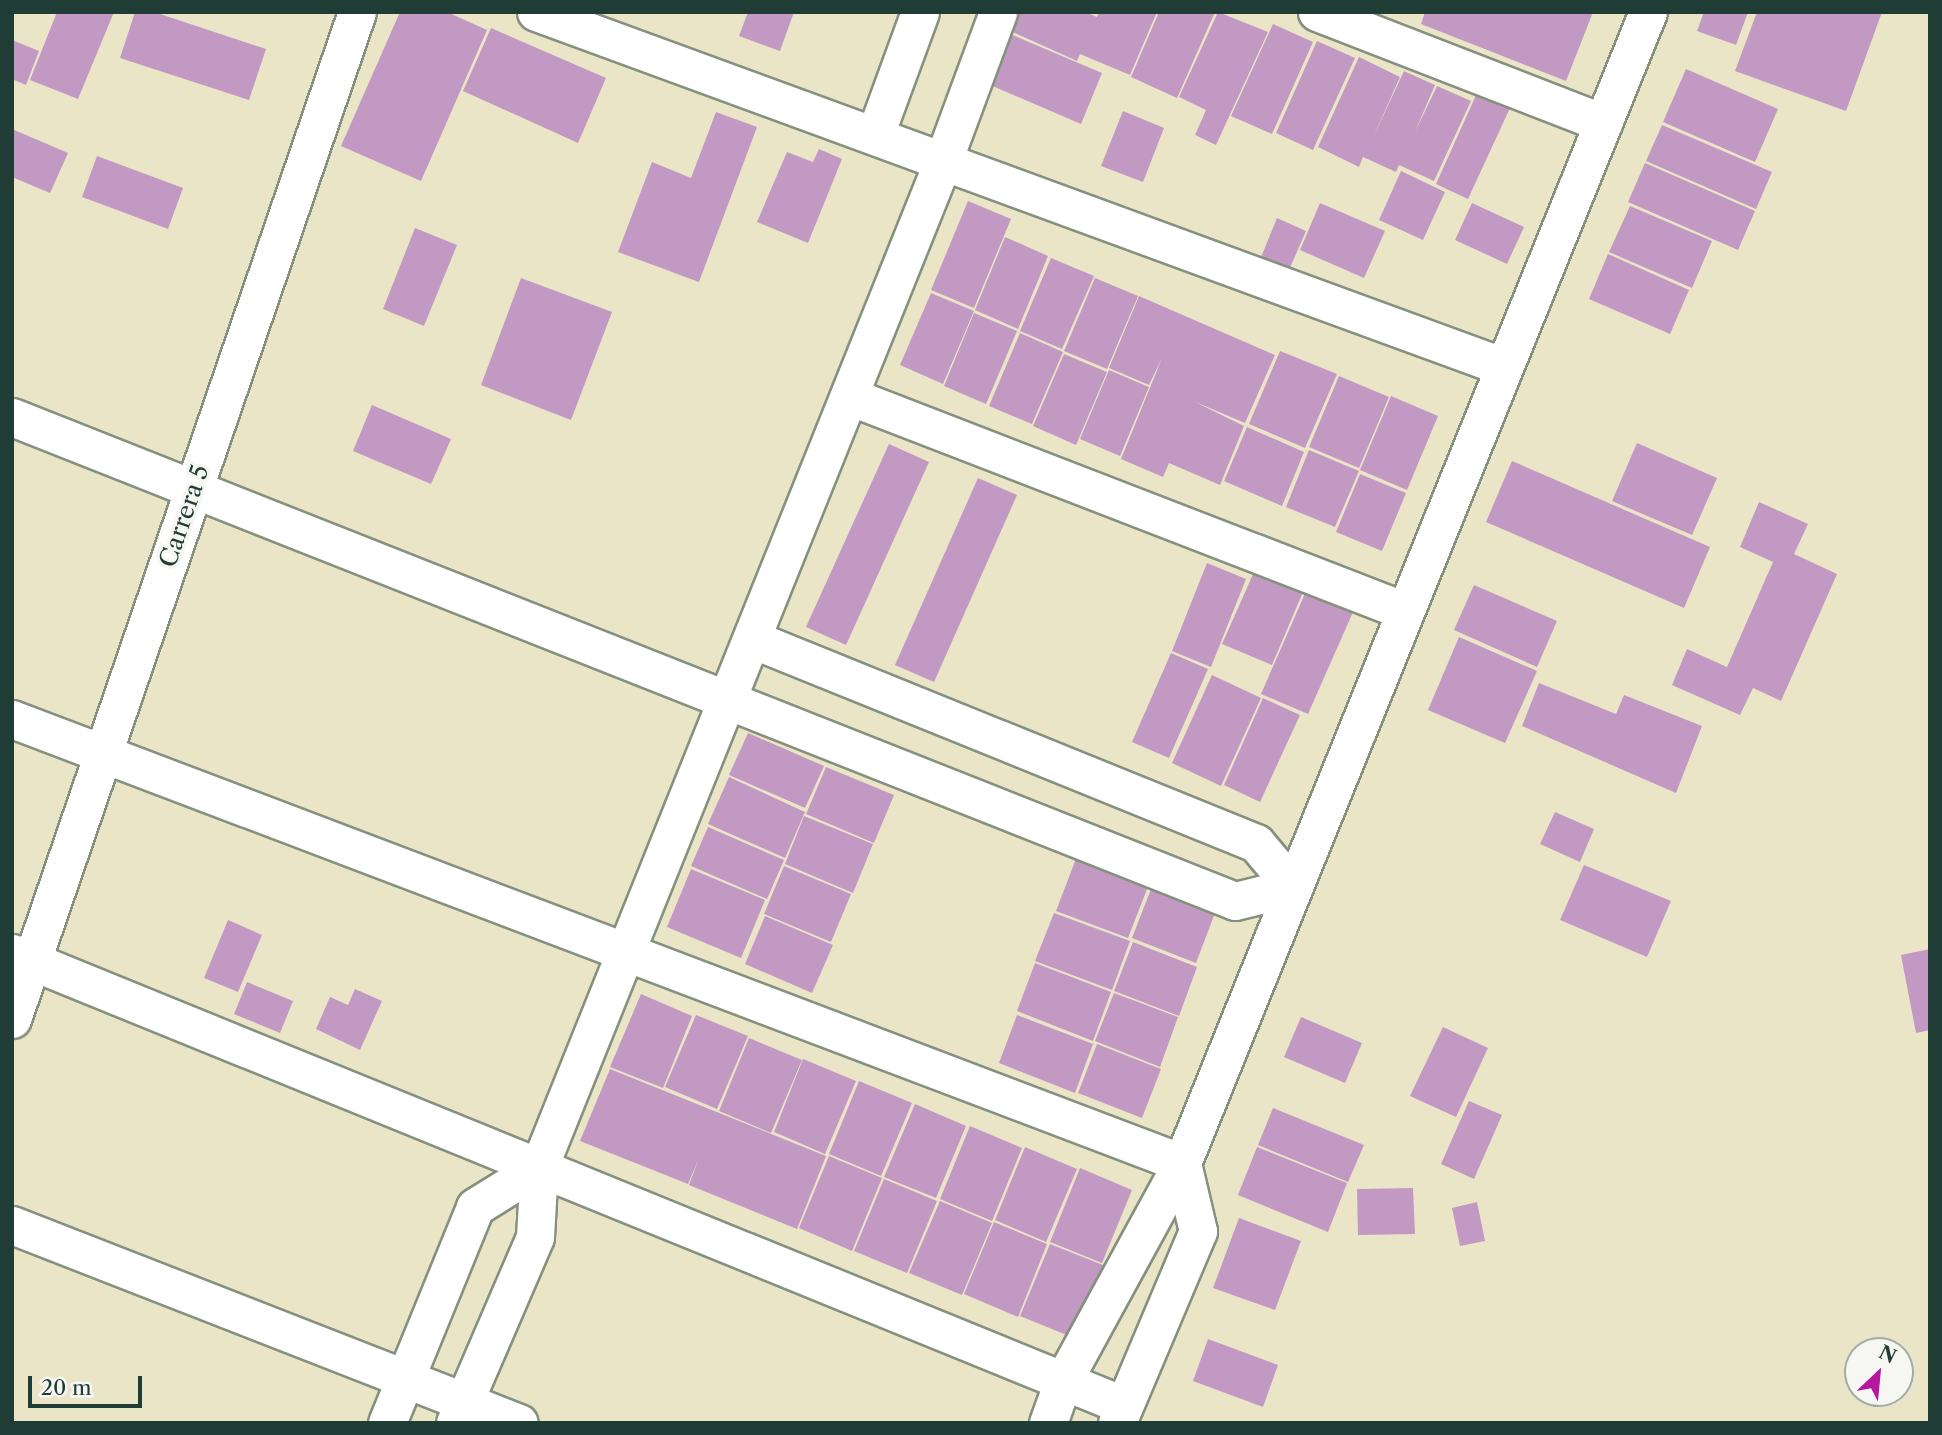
<!DOCTYPE html>
<style>
body{margin:0}
#map{position:relative;width:1942px;height:1435px;overflow:hidden;background:#ebe5c8;font-family:"Libre Caslon Text",serif}
div>[style]{position:absolute}
[style*='--x']{left:calc(var(--x)*1px);top:calc(var(--y)*1px);width:calc(var(--w)*1px);rotate:calc(var(--a)*1deg)}
.building>*{inset:0;background:#c299c2}
.roads{filter:drop-shadow(2px 0 #85917e) drop-shadow(-2px 0 #85917e) drop-shadow(0 2px #85917e) drop-shadow(0 -2px #85917e)}
.minor>*{height:37px;margin:-18.5px;padding:0 18.5px;transform-origin:18.5px;border-radius:18.5px;background:#fff}
span{translate:-50% -50%;white-space:nowrap;text-align:center;line-height:1.15;-webkit-text-stroke:7px #f6f6f2;paint-order:stroke}
.street-label{font-size:24px;color:#1f3d34}
.frame{position:absolute;inset:0;border:14px solid #1f3d34;pointer-events:none}
.north{position:absolute;left:1844px;top:1337px;width:70px;height:70px;box-sizing:border-box;background:#f6f6f2;border:2px solid #a0aca6;border-radius:50%;rotate:26deg;font-size:19px;font-weight:700;line-height:28px;text-align:center;color:#1f3d34}
.north::after{content:'';display:block;margin:auto;width:24px;height:32px;background:#b5179e;clip-path:polygon(50% 0,100% 100%,50% 72%,0 100%)}
.scale{position:absolute;left:28px;top:1376px;width:114px;height:32px;box-sizing:border-box;border:4px solid #1f3d34;border-top:0;padding-left:9px;font-size:21px;line-height:24px;white-space:nowrap;color:#1f3d34;-webkit-text-stroke:5px #f6f6f2;paint-order:stroke}
</style>
<div id="map">
<div class="building">
<div style="clip-path:polygon(57px 12px,114px 12px,78px 99px,30px 80px)"></div>
<div style="clip-path:polygon(135px 12px,154px 12px,266px 49px,249px 100px,120px 58px)"></div>
<div style="clip-path:polygon(400px 12px,447px 12px,487px 30px,421px 181px,341px 146px)"></div>
<div style="clip-path:polygon(748px 12px,794px 12px,780px 51px,739px 36px)"></div>
<div style="clip-path:polygon(1014px 12px,1085px 12px,1097px 17px,1099px 12px,1157px 12px,1130px 75px,1080px 54px,1077px 61px,1006px 29px)"></div>
<div style="clip-path:polygon(1159px 12px,1215px 12px,1177px 98px,1131px 77px)"></div>
<div style="clip-path:polygon(1218px 12px,1268px 32px,1216px 145px,1195px 135px,1206px 110px,1179px 97px)"></div>
<div style="clip-path:polygon(1425px 12px,1593px 12px,1566px 81px,1421px 24px)"></div>
<div style="clip-path:polygon(1704px 12px,1748px 12px,1736px 45px,1697px 31px)"></div>
<div style="clip-path:polygon(1757px 12px,1882px 12px,1846px 111px,1735px 71px)"></div>
<div style="clip-path:polygon(1273px 24px,1313px 42px,1272px 134px,1231px 116px)"></div>
<div style="clip-path:polygon(491px 28px,606px 78px,578px 143px,463px 91px)"></div>
<div style="clip-path:polygon(1003px 31px,1102px 73px,1081px 124px,981px 81px)"></div>
<div style="clip-path:polygon(12px 40px,39px 51px,26px 85px,12px 79px)"></div>
<div style="clip-path:polygon(1317px 41px,1355px 58px,1313px 150px,1276px 133px)"></div>
<div style="clip-path:polygon(1359px 57px,1400px 77px,1372px 140px,1404px 71px,1435px 85px,1415px 132px,1437px 86px,1471px 101px,1434px 181px,1399px 165px,1396px 172px,1363px 157px,1359px 167px,1318px 147px)"></div>
<div style="clip-path:polygon(1686px 69px,1778px 109px,1755px 162px,1663px 122px)"></div>
<div style="clip-path:polygon(1477px 93px,1510px 108px,1468px 199px,1436px 184px)"></div>
<div style="clip-path:polygon(1123px 111px,1164px 128px,1143px 182px,1101px 166px)"></div>
<div style="clip-path:polygon(716px 112px,757px 127px,699px 282px,618px 252px,652px 162px,691px 178px)"></div>
<div style="clip-path:polygon(1662px 125px,1772px 172px,1756px 209px,1646px 161px)"></div>
<div style="clip-path:polygon(12px 129px,68px 153px,50px 193px,12px 177px)"></div>
<div style="clip-path:polygon(819px 149px,842px 159px,808px 243px,757px 222px,787px 152px,813px 162px)"></div>
<div style="clip-path:polygon(97px 156px,183px 188px,168px 229px,82px 197px)"></div>
<div style="clip-path:polygon(1645px 163px,1755px 211px,1738px 250px,1628px 202px)"></div>
<div style="clip-path:polygon(1401px 171px,1445px 192px,1423px 240px,1379px 220px)"></div>
<div style="clip-path:polygon(968px 201px,1011px 219px,974px 308px,931px 290px)"></div>
<div style="clip-path:polygon(1320px 203px,1385px 231px,1364px 278px,1300px 250px)"></div>
<div style="clip-path:polygon(1472px 203px,1524px 227px,1507px 264px,1455px 240px)"></div>
<div style="clip-path:polygon(1630px 206px,1712px 241px,1692px 288px,1609px 252px)"></div>
<div style="clip-path:polygon(1277px 218px,1306px 231px,1285px 279px,1257px 267px)"></div>
<div style="clip-path:polygon(415px 228px,457px 245px,424px 326px,383px 309px)"></div>
<div style="clip-path:polygon(1005px 237px,1048px 256px,1018px 329px,975px 310px)"></div>
<div style="clip-path:polygon(1608px 254px,1689px 290px,1670px 334px,1589px 299px)"></div>
<div style="clip-path:polygon(1051px 258px,1094px 276px,1062px 349px,1020px 331px)"></div>
<div style="clip-path:polygon(521px 278px,612px 312px,571px 420px,481px 385px)"></div>
<div style="clip-path:polygon(1095px 278px,1138px 296px,1107px 369px,1064px 351px)"></div>
<div style="clip-path:polygon(931px 293px,974px 311px,943px 384px,900px 365px)"></div>
<div style="clip-path:polygon(1139px 296px,1275px 355px,1245px 423px,1193px 401px,1244px 426px,1220px 485px,1169px 463px,1163px 477px,1121px 459px,1162px 358px,1149px 385px,1109px 368px)"></div>
<div style="clip-path:polygon(974px 313px,1017px 331px,986px 404px,944px 386px)"></div>
<div style="clip-path:polygon(1020px 333px,1063px 352px,1032px 424px,989px 406px)"></div>
<div style="clip-path:polygon(1280px 351px,1337px 374px,1305px 448px,1249px 424px)"></div>
<div style="clip-path:polygon(1064px 354px,1107px 372px,1076px 445px,1033px 426px)"></div>
<div style="clip-path:polygon(1109px 370px,1149px 387px,1120px 456px,1080px 439px)"></div>
<div style="clip-path:polygon(1339px 376px,1389px 397px,1359px 468px,1309px 447px)"></div>
<div style="clip-path:polygon(1391px 396px,1438px 416px,1407px 490px,1360px 470px)"></div>
<div style="clip-path:polygon(372px 405px,451px 439px,431px 484px,353px 451px)"></div>
<div style="clip-path:polygon(1247px 427px,1304px 452px,1282px 506px,1224px 481px)"></div>
<div style="clip-path:polygon(1637px 443px,1717px 478px,1692px 535px,1612px 501px)"></div>
<div style="clip-path:polygon(889px 444px,929px 462px,846px 645px,806px 627px)"></div>
<div style="clip-path:polygon(1309px 450px,1359px 471px,1335px 527px,1286px 507px)"></div>
<div style="clip-path:polygon(1512px 461px,1710px 547px,1684px 608px,1486px 522px)"></div>
<div style="clip-path:polygon(1360px 474px,1406px 493px,1382px 551px,1336px 532px)"></div>
<div style="clip-path:polygon(978px 478px,1017px 495px,934px 682px,895px 665px)"></div>
<div style="clip-path:polygon(1759px 502px,1808px 524px,1794px 554px,1837px 574px,1781px 701px,1753px 688px,1740px 715px,1672px 685px,1687px 649px,1727px 667px,1773px 562px,1740px 547px)"></div>
<div style="clip-path:polygon(1207px 563px,1246px 579px,1211px 667px,1172px 651px)"></div>
<div style="clip-path:polygon(1254px 572px,1303px 592px,1272px 665px,1222px 644px)"></div>
<div style="clip-path:polygon(1310px 582px,1357px 603px,1308px 714px,1261px 694px)"></div>
<div style="clip-path:polygon(1474px 585px,1557px 621px,1537px 667px,1454px 630px)"></div>
<div style="clip-path:polygon(1459px 637px,1537px 671px,1505px 743px,1428px 710px)"></div>
<div style="clip-path:polygon(1171px 653px,1208px 669px,1169px 758px,1132px 742px)"></div>
<div style="clip-path:polygon(1212px 675px,1261px 698px,1221px 786px,1172px 763px)"></div>
<div style="clip-path:polygon(1539px 683px,1616px 714px,1624px 695px,1702px 726px,1676px 793px,1522px 726px)"></div>
<div style="clip-path:polygon(1263px 698px,1300px 715px,1260px 802px,1224px 785px)"></div>
<div style="clip-path:polygon(748px 733px,824px 766px,805px 808px,729px 775px)"></div>
<div style="clip-path:polygon(826px 767px,894px 795px,874px 843px,806px 814px)"></div>
<div style="clip-path:polygon(729px 777px,805px 812px,785px 858px,708px 824px)"></div>
<div style="clip-path:polygon(1555px 812px,1594px 829px,1580px 862px,1540px 844px)"></div>
<div style="clip-path:polygon(804px 816px,873px 844px,853px 893px,785px 864px)"></div>
<div style="clip-path:polygon(708px 827px,784px 860px,767px 899px,691px 866px)"></div>
<div style="clip-path:polygon(1077px 856px,1149px 884px,1128px 938px,1056px 911px)"></div>
<div style="clip-path:polygon(1584px 865px,1671px 901px,1647px 957px,1560px 920px)"></div>
<div style="clip-path:polygon(784px 866px,851px 894px,831px 942px,764px 914px)"></div>
<div style="clip-path:polygon(691px 869px,765px 900px,741px 958px,667px 927px)"></div>
<div style="clip-path:polygon(1151px 889px,1215px 913px,1196px 963px,1132px 938px)"></div>
<div style="clip-path:polygon(1054px 913px,1130px 941px,1112px 990px,1035px 961px)"></div>
<div style="clip-path:polygon(765px 916px,833px 945px,812px 993px,745px 964px)"></div>
<div style="clip-path:polygon(228px 920px,262px 935px,238px 992px,204px 978px)"></div>
<div style="clip-path:polygon(1133px 942px,1197px 967px,1179px 1016px,1114px 991px)"></div>
<div style="clip-path:polygon(1930px 949px,1930px 1030px,1916px 1033px,1901px 955px)"></div>
<div style="clip-path:polygon(1035px 963px,1111px 992px,1093px 1041px,1017px 1011px)"></div>
<div style="clip-path:polygon(247px 982px,293px 1001px,280px 1033px,234px 1014px)"></div>
<div style="clip-path:polygon(355px 989px,382px 1001px,360px 1050px,316px 1029px,330px 997px,348px 1005px)"></div>
<div style="clip-path:polygon(1114px 993px,1178px 1017px,1160px 1067px,1095px 1041px)"></div>
<div style="clip-path:polygon(641px 994px,692px 1016px,663px 1088px,610px 1067px)"></div>
<div style="clip-path:polygon(696px 1015px,748px 1036px,717px 1109px,665px 1087px)"></div>
<div style="clip-path:polygon(1017px 1015px,1093px 1044px,1075px 1093px,999px 1063px)"></div>
<div style="clip-path:polygon(1301px 1017px,1362px 1043px,1345px 1083px,1284px 1057px)"></div>
<div style="clip-path:polygon(1443px 1027px,1488px 1048px,1456px 1117px,1410px 1096px)"></div>
<div style="clip-path:polygon(749px 1038px,802px 1060px,771px 1133px,719px 1111px)"></div>
<div style="clip-path:polygon(1097px 1044px,1161px 1069px,1142px 1118px,1078px 1093px)"></div>
<div style="clip-path:polygon(803px 1059px,856px 1081px,825px 1154px,774px 1132px)"></div>
<div style="clip-path:polygon(610px 1069px,826px 1156px,797px 1229px,689px 1185px,699px 1158px,688px 1184px,580px 1141px)"></div>
<div style="clip-path:polygon(859px 1081px,912px 1103px,881px 1176px,829px 1154px)"></div>
<div style="clip-path:polygon(1469px 1101px,1502px 1115px,1474px 1179px,1441px 1164px)"></div>
<div style="clip-path:polygon(915px 1104px,966px 1126px,936px 1198px,884px 1177px)"></div>
<div style="clip-path:polygon(1273px 1108px,1364px 1145px,1348px 1182px,1258px 1145px)"></div>
<div style="clip-path:polygon(970px 1126px,1022px 1148px,992px 1221px,940px 1199px)"></div>
<div style="clip-path:polygon(1025px 1147px,1077px 1169px,1046px 1242px,995px 1220px)"></div>
<div style="clip-path:polygon(1257px 1147px,1347px 1183px,1328px 1232px,1238px 1195px)"></div>
<div style="clip-path:polygon(829px 1156px,882px 1178px,852px 1251px,799px 1228px)"></div>
<div style="clip-path:polygon(1080px 1168px,1132px 1190px,1102px 1263px,1050px 1242px)"></div>
<div style="clip-path:polygon(884px 1179px,937px 1201px,907px 1273px,854px 1251px)"></div>
<div style="clip-path:polygon(1413px 1188px,1415px 1234px,1358px 1235px,1357px 1189px)"></div>
<div style="clip-path:polygon(940px 1201px,992px 1223px,962px 1295px,909px 1273px)"></div>
<div style="clip-path:polygon(1477px 1202px,1485px 1241px,1460px 1246px,1452px 1208px)"></div>
<div style="clip-path:polygon(1239px 1218px,1301px 1241px,1275px 1310px,1213px 1288px)"></div>
<div style="clip-path:polygon(994px 1222px,1047px 1244px,1018px 1317px,964px 1294px)"></div>
<div style="clip-path:polygon(1050px 1244px,1103px 1265px,1074px 1338px,1020px 1316px)"></div>
<div style="clip-path:polygon(1208px 1339px,1278px 1365px,1263px 1407px,1193px 1381px)"></div>
</div>
<div class="roads">
<div class="minor">
<div style="--x:536;--y:12;--w:1031;--a:20.14"></div>
<div style="--x:1317;--y:12;--w:307;--a:21.2"></div>
<div style="--x:875;--y:135;--w:131;--a:-69.9"></div>
<div style="--x:849;--y:396;--w:596;--a:21.14"></div>
<div style="--x:12;--y:417;--w:1315;--a:21.59"></div>
<div style="--x:1235;--y:901;--w:60;--a:-13.6"></div>
<div style="--x:1293;--y:887;--w:57;--a:-130.1"></div>
<div style="--x:1256;--y:843;--w:544;--a:-157.96"></div>
<div style="--x:12;--y:719;--w:1251;--a:20.78"></div>
<div style="--x:1182;--y:1163;--w:1242;--a:-67.96"></div>
<div style="--x:12;--y:953;--w:1199;--a:22.14"></div>
<div style="--x:12;--y:1019;--w:1064;--a:-71.09"></div>
<div style="--x:539;--y:1167;--w:1084;--a:-68.12"></div>
<div style="--x:943;--y:161;--w:159;--a:-69.7"></div>
<div style="--x:12;--y:1225;--w:544;--a:21.33"></div>
<div style="--x:387;--y:1423;--w:233;--a:-67.8"></div>
<div style="--x:475;--y:1207;--w:75;--a:-32"></div>
<div style="--x:539;--y:1167;--w:70;--a:93.3"></div>
<div style="--x:535;--y:1237;--w:202;--a:113.3"></div>
<div style="--x:1048;--y:1423;--w:45;--a:-70.3"></div>
<div style="--x:1063;--y:1381;--w:248;--a:-61.4"></div>
<div style="--x:1182;--y:1163;--w:70;--a:76.8"></div>
<div style="--x:1198;--y:1231;--w:208;--a:112.9"></div>
</div>
</div>
<div class="street-label">
<span style="left:184px;top:516px;rotate:-71deg">Carrera 5</span>
</div>
<div class="frame"></div>
<div class="north">N</div>
<div class="scale">20 m</div>
</div>
